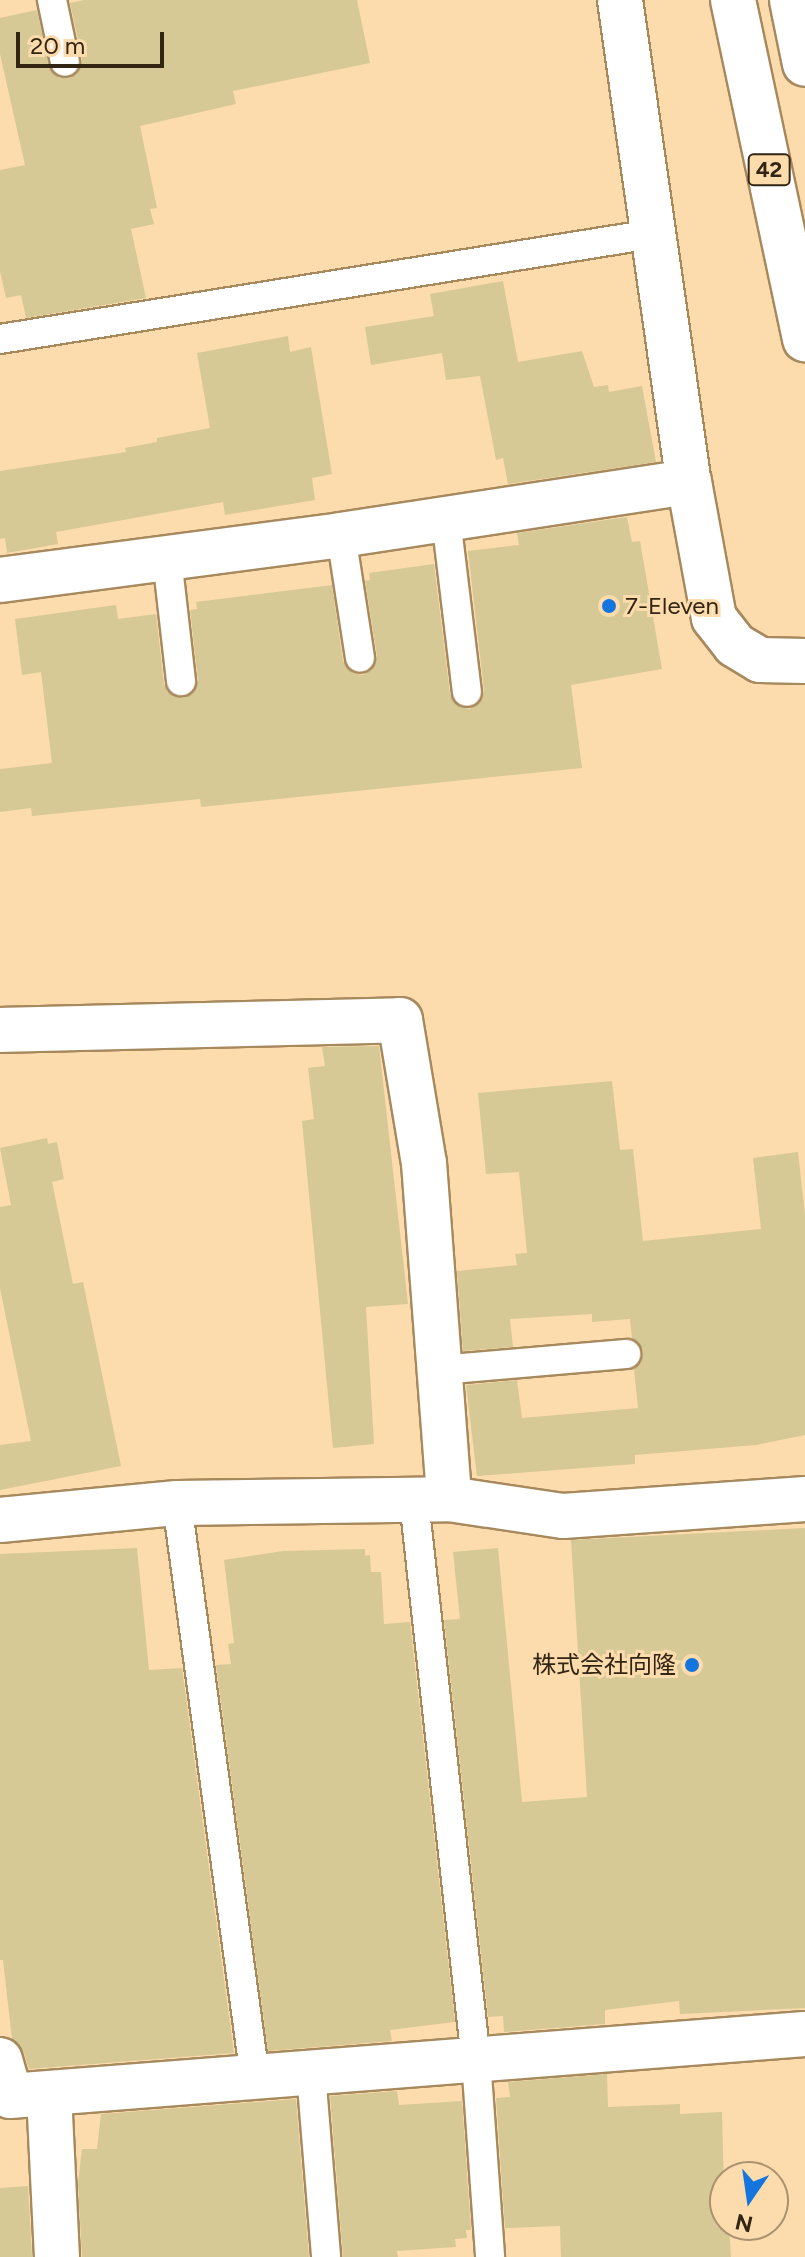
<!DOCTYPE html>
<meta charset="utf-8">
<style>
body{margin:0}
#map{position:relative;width:805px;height:2257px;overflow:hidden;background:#fcdbad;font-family:Figtree,"Noto Sans JP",sans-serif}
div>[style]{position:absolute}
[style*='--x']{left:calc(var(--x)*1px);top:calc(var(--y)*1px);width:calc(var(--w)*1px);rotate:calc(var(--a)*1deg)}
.building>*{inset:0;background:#d6c995}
.roads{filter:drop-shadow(2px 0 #a7895e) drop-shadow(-2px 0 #a7895e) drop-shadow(0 2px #a7895e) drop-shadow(0 -2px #a7895e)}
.lane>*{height:28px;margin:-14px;padding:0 14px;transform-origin:14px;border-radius:14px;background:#fff}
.street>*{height:44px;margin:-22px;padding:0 22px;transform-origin:22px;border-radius:22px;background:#fff}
.primary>*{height:44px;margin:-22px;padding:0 22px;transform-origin:22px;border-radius:22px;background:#fff}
.dots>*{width:22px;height:22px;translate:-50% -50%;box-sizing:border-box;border:4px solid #fcdbad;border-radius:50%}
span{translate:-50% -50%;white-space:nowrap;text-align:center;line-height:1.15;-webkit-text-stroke:6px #fcdbad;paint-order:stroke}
.shield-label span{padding:2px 6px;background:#fcdbad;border:2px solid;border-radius:6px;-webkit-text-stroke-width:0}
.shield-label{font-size:22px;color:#322513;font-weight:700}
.poi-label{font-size:24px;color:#322513}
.left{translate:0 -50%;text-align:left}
.right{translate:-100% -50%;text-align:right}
.north{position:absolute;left:709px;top:2161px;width:80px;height:80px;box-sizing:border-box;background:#fcdbad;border:2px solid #ab926f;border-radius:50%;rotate:193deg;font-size:22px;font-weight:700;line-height:32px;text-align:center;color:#322513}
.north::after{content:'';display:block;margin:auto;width:28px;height:36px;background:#1575de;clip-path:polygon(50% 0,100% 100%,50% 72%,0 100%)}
.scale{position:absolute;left:16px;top:32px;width:148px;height:36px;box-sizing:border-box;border:4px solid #322513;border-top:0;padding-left:10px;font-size:24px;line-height:28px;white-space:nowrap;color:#322513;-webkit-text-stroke:6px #fcdbad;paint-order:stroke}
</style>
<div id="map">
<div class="building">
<div style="clip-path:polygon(84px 0,357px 0,370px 63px,233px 91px,236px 104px,140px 126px,157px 208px,150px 209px,154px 224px,131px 229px,146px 298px,26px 318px,21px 295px,6px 298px,0 271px,0 170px,25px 165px,0 54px,0 18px,37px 10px,49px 66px,59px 78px,69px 78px,77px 74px,82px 59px,70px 3px)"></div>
<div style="clip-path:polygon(503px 281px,518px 362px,582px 351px,594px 387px,608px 385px,609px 392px,642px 386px,656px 462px,508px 484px,503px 458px,496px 460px,480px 376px,446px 380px,442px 353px,371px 365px,365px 327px,434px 316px,430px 294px)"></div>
<div style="clip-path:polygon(288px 336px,290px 352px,311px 347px,332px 474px,312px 478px,315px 500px,225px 515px,223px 502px,56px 532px,58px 544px,7px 553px,5px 538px,0 539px,0 471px,126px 452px,125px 448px,157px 442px,157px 438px,210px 428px,197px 353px)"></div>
<div style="clip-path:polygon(627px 517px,632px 542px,640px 541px,662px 669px,571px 685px,582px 768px,201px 807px,200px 799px,32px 816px,31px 808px,0 812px,0 769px,52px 763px,41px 672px,22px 675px,15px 619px,116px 605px,118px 619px,156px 614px,164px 684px,168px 692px,182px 698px,192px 694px,198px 680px,190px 610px,197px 609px,196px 602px,332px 585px,343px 661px,353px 673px,362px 675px,371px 671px,377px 656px,365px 581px,370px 580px,369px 573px,434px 564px,450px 694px,460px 707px,470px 709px,482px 699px,484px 690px,468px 551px,519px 545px,517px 533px)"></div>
<div style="clip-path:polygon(379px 1046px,408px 1304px,366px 1307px,374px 1444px,333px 1448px,302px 1121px,314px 1119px,308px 1068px,325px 1066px,322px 1047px)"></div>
<div style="clip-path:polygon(612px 1081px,620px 1150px,633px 1149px,643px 1241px,761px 1229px,753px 1158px,798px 1152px,805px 1215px,805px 1435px,756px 1445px,635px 1455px,635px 1464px,477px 1476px,466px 1385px,517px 1380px,522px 1418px,638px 1408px,634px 1369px,641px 1362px,643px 1352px,632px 1338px,630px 1319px,592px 1322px,592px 1314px,510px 1319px,513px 1347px,463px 1351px,457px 1271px,517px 1265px,515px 1254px,527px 1253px,519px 1172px,486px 1174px,478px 1093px)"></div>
<div style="clip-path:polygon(47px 1138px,48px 1144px,57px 1142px,64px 1179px,52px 1182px,73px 1284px,83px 1282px,121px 1466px,0 1490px,0 1445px,31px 1441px,0 1288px,0 1207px,11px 1205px,0 1148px)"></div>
<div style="clip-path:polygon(805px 1528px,805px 2008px,680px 2014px,679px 2001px,605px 2010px,605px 2024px,504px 2032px,503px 2016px,488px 2017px,444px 1620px,460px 1619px,453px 1552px,498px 1548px,522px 1802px,587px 1797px,571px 1540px)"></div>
<div style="clip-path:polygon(137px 1548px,149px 1670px,182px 1668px,234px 2053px,29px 2069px,24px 2053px,12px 2039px,3px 1960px,0 1960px,0 1554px)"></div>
<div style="clip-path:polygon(365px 1549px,365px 1556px,370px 1555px,371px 1572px,381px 1572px,384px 1624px,410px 1622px,455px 2022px,390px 2030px,392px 2041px,268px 2051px,216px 1665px,231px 1664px,228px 1644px,234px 1643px,224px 1560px,283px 1551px)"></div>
<div style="clip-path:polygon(607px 2074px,608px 2107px,680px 2104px,680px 2114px,722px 2112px,725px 2225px,729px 2225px,731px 2257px,561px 2257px,560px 2226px,505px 2228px,496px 2098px,510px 2097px,508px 2082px)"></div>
<div style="clip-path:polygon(397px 2091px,399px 2105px,462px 2101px,471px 2230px,466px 2230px,467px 2238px,455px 2239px,456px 2247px,397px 2251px,398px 2257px,343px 2257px,330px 2096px)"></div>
<div style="clip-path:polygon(296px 2099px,309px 2257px,82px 2257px,78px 2183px,82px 2149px,97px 2149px,101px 2114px)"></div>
<div style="clip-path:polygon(28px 2186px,32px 2257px,0 2257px,0 2188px)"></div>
</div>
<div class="roads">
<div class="lane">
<div style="--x:52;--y:0;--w:63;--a:78.2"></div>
<div style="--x:0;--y:339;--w:660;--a:-9.15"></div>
<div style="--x:446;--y:519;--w:174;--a:83.1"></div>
<div style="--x:341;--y:535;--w:124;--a:81.2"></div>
<div style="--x:167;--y:558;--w:124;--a:83.5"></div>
<div style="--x:439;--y:1370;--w:188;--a:-4.9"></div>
<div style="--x:414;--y:1501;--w:562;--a:83.67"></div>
<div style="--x:476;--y:2060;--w:197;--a:85.9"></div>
<div style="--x:177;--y:1503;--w:580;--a:82.27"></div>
<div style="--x:311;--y:2073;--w:184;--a:85.3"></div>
</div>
<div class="street">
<div style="--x:620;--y:0;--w:487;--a:81.9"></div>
<div style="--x:0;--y:580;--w:344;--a:-7.5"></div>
<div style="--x:341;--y:535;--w:352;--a:-8.7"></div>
<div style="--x:689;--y:482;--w:138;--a:79.6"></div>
<div style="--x:714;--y:618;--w:34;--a:52"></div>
<div style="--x:735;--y:645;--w:29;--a:31"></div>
<div style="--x:760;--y:660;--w:45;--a:1.3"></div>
<div style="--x:0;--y:1030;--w:400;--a:-1.4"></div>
<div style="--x:400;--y:1020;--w:145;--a:80.5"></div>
<div style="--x:424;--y:1163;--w:337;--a:85.7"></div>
<div style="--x:0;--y:1520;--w:178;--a:-5.5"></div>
<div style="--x:177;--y:1503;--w:272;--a:-0.8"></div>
<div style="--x:449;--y:1499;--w:115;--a:8.5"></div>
<div style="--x:563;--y:1516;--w:243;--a:-4"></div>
<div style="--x:0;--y:2060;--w:37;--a:74"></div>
<div style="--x:10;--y:2096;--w:797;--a:-4.46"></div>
<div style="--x:49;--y:2094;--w:163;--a:87.2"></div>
</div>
<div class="primary">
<div style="--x:733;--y:0;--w:347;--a:78"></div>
<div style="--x:792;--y:0;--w:65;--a:78.5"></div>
</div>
</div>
<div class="dots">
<div style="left:609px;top:606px;background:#1575de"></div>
<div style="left:692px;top:1665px;background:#1575de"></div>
</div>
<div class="shield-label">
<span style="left:769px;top:170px">42</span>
</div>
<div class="poi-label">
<span class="left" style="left:625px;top:606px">7-Eleven</span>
<span class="right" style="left:676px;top:1665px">株式会社向隆</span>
</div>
<div class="north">N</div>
<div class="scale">20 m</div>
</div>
